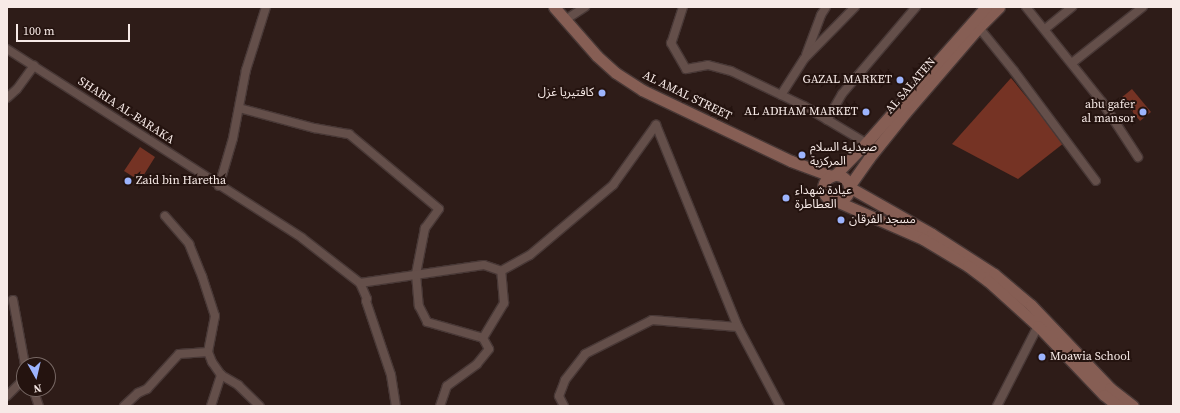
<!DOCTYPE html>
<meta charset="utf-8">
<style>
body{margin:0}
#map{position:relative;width:1180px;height:413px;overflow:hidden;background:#2e1c18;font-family:"Source Serif 4","Noto Sans Arabic",serif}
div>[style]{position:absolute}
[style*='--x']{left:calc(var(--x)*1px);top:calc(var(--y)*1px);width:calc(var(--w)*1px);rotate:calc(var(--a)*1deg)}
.green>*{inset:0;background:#753324}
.roads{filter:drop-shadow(1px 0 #483836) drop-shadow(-1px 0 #483836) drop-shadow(0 1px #483836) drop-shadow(0 -1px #483836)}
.street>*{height:8px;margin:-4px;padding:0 4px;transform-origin:4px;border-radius:4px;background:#644f4a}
.secondary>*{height:11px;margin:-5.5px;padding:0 5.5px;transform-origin:5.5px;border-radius:5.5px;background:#865e54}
.secondary>.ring{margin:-5.5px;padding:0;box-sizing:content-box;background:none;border:11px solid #865e54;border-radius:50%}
.dots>*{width:11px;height:11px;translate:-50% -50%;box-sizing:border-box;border:2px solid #24130f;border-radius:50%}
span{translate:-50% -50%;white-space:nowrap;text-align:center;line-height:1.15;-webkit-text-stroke:4px #24130f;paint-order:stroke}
.poi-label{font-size:12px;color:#f7eae7}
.right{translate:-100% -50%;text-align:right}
.left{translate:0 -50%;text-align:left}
.street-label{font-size:12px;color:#f7eae7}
.frame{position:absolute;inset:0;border:8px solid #f7eae7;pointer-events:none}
.north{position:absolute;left:16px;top:357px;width:40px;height:40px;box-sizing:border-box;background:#24130f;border:1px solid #786965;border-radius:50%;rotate:172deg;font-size:11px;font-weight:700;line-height:16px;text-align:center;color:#f7eae7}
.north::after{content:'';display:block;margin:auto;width:14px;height:18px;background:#9db4fd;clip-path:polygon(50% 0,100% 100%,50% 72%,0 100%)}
.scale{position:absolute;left:16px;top:24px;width:114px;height:18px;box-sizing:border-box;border:2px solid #f7eae7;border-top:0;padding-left:5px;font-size:12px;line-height:14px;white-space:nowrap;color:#f7eae7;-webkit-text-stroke:3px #24130f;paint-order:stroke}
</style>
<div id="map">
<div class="green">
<div style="clip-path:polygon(1011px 78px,1064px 143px,1018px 179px,952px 144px)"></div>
<div style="clip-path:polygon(1132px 89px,1151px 112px,1140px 121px,1121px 98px)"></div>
<div style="clip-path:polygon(140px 147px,155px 157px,140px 181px,124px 171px)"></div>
</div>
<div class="roads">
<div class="street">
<div style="--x:683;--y:7;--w:38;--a:108"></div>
<div style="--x:671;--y:43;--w:30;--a:60"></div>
<div style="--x:686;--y:69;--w:22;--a:-10"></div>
<div style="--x:708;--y:65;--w:24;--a:15"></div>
<div style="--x:731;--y:71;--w:81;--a:25.6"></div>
<div style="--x:804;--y:106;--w:72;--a:30.8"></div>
<div style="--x:1026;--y:7;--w:122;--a:51.3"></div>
<div style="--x:1102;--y:102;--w:66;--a:56.8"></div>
<div style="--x:565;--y:20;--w:24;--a:-33"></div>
<div style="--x:976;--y:24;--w:60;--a:51"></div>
<div style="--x:1014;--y:71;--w:137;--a:53.3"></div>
<div style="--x:1045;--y:29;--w:35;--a:-39"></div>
<div style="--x:7;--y:49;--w:350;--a:32.6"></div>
<div style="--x:302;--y:238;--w:73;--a:37.8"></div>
<div style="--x:360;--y:283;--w:17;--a:66"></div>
<div style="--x:367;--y:299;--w:2;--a:117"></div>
<div style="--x:366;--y:301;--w:78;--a:71.3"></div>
<div style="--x:391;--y:375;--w:31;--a:81"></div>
<div style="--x:806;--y:55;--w:43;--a:-69.4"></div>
<div style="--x:821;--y:15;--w:9;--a:-58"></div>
<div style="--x:1072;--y:63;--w:90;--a:-38.3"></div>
<div style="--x:781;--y:95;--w:43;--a:-57.4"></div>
<div style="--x:804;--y:59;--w:73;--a:-45.6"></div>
<div style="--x:7;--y:98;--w:13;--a:-42"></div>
<div style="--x:17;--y:89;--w:29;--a:-54"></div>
<div style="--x:239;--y:108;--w:78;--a:14.9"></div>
<div style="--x:314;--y:128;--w:36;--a:10"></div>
<div style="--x:349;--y:134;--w:117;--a:39.8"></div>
<div style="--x:439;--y:209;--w:24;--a:126"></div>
<div style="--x:425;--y:228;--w:47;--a:101.1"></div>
<div style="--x:416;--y:274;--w:32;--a:85"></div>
<div style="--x:419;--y:306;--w:18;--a:63"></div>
<div style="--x:427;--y:322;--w:58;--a:15.9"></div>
<div style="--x:827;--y:120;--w:30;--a:-60"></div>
<div style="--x:842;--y:94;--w:114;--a:-49.6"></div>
<div style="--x:656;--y:125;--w:218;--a:67.9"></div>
<div style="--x:738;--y:327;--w:89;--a:62"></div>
<div style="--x:219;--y:186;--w:50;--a:-73.7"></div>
<div style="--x:233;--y:138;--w:69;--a:-79.2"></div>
<div style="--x:246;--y:70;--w:66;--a:-72.4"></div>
<div style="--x:165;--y:216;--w:37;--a:49"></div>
<div style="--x:189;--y:244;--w:35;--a:68"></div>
<div style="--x:202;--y:276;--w:42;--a:72"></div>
<div style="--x:215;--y:316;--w:37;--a:101"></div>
<div style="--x:208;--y:352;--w:11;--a:68"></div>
<div style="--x:212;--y:362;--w:16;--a:55"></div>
<div style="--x:221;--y:375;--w:20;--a:30"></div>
<div style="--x:238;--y:385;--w:30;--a:44"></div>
<div style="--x:360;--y:283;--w:125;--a:-8.3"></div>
<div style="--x:484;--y:265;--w:18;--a:19"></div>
<div style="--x:501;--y:271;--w:33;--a:-29"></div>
<div style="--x:530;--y:255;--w:109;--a:-40.1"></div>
<div style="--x:613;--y:185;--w:74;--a:-54.4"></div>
<div style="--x:13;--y:300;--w:66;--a:79.5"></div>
<div style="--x:33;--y:389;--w:18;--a:71"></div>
<div style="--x:7;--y:396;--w:24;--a:-45"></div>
<div style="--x:124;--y:406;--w:19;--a:-43"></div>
<div style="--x:138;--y:393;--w:10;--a:-24"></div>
<div style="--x:147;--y:389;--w:47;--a:-47.6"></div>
<div style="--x:179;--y:354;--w:29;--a:-4"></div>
<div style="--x:211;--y:406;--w:33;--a:-72"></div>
<div style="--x:440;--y:406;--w:21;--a:-71"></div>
<div style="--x:447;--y:386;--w:37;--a:-36"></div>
<div style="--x:477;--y:364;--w:19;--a:-51"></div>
<div style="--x:489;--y:349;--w:13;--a:-119"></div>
<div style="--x:483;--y:338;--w:41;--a:-59"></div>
<div style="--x:504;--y:303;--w:32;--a:-95"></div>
<div style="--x:564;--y:406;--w:11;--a:-117"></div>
<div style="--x:559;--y:396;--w:17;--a:-69"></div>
<div style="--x:565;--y:380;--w:33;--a:-52"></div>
<div style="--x:585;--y:354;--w:75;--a:-26.9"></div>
<div style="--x:652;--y:320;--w:86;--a:4.7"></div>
<div style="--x:997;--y:406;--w:90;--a:-62.9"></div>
</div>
<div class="secondary">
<div style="--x:554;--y:7;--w:65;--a:48.7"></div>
<div style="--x:597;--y:56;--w:25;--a:42"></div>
<div style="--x:616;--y:73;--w:31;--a:33"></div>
<div style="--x:642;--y:90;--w:165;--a:25.5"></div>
<div style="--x:791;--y:161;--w:43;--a:20.6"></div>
<div style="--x:999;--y:7;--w:28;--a:135"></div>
<div style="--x:979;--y:27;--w:113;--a:130.7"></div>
<div style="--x:905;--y:113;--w:58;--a:128.7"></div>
<div style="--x:869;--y:158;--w:35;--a:125"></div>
<div style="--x:849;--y:187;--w:95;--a:29.5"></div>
<div style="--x:932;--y:234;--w:74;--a:32.8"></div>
<div style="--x:994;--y:274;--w:48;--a:40"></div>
<div style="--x:1031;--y:305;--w:115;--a:46.4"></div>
<div style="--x:1110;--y:388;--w:29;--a:38"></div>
<div class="ring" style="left:823px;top:175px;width:15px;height:15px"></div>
<div style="--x:835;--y:175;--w:45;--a:-45.9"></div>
<div style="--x:866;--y:143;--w:181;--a:-48.6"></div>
<div style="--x:836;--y:201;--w:95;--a:23.6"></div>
<div style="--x:923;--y:239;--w:52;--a:31"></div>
<div style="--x:968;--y:266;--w:25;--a:37"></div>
<div style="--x:988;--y:281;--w:67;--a:42"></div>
<div style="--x:1038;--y:326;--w:95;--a:46.3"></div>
<div style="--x:1104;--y:395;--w:18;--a:38"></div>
</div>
</div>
<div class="dots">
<div style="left:900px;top:80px;background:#9db4fd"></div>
<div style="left:602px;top:93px;background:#9db4fd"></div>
<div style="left:866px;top:112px;background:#9db4fd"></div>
<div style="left:1143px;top:112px;background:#9db4fd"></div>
<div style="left:802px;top:155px;background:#9db4fd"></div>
<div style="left:128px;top:181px;background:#9db4fd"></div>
<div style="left:786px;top:198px;background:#9db4fd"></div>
<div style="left:841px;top:220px;background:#9db4fd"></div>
<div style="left:1042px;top:357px;background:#9db4fd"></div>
</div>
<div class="poi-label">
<span class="right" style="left:892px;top:80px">GAZAL MARKET</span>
<span class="right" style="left:594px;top:93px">كافتيريا غزل</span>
<span class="right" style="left:1135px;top:112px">abu gafer<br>al mansor</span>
<span class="right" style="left:858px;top:112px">AL ADHAM MARKET</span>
<span class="left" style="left:810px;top:155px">صيدلية السلام<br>المركزية</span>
<span class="left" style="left:136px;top:181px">Zaid bin Haretha</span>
<span class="left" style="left:795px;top:198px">عيادة شهداء<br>العطاطرة</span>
<span class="left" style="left:849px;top:220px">مسجد الفرقان</span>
<span class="left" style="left:1050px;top:357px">Moawia School</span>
</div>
<div class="street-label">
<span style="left:911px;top:86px;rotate:-49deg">AL SALATEN</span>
<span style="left:687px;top:96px;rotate:26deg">AL AMAL STREET</span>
<span style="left:126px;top:111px;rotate:33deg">SHARIA AL-BARAKA</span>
</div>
<div class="frame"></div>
<div class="north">N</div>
<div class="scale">100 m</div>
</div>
